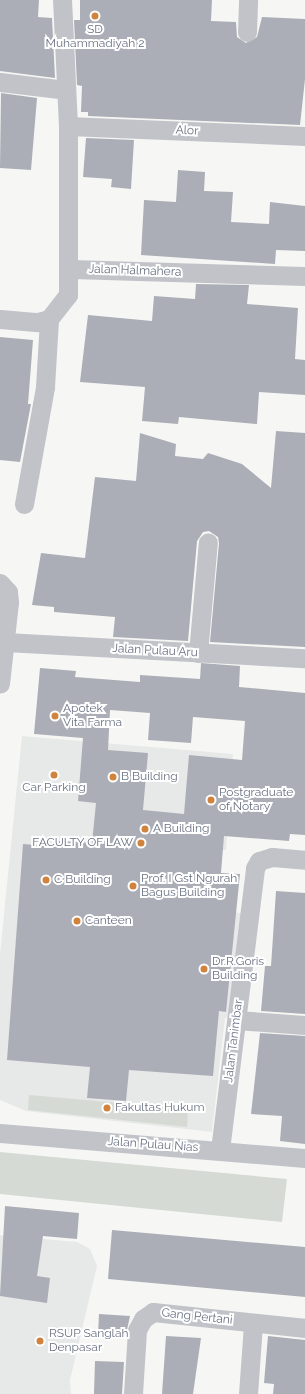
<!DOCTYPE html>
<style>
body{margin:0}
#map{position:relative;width:305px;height:1394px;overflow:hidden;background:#f6f7f4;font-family:Raleway,sans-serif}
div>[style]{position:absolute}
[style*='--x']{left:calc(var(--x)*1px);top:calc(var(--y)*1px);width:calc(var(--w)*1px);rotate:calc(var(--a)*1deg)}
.built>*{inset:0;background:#e7e8e8}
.green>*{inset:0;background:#d5dbd4}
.building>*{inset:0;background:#abaeb6}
.minor>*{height:19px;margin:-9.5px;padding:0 9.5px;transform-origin:9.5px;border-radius:9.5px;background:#c1c3c8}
.dots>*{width:11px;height:11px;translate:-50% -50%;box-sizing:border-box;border:2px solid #fff;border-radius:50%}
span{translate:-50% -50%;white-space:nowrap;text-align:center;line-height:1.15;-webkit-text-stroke:4px #fff;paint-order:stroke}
.poi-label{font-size:12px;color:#697182}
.left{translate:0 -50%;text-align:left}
.right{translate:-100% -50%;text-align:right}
.street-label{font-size:12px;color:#697182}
</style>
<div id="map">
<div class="built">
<div style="clip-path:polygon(22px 736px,233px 754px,226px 850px,204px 851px,199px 910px,241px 913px,233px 1016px,225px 1018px,212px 1132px,26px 1111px,0 1100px,0 954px)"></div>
<div style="clip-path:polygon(0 1235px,77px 1242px,90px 1249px,97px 1266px,70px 1380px,71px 1394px,0 1394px)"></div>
</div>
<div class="green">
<div style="clip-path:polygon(29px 1095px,188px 1109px,187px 1127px,28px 1110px)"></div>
<div style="clip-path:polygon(0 1152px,287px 1179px,282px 1222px,0 1194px)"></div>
</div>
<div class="building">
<div style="clip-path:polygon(0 0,39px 0,38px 17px,52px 18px,55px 78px,0 71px)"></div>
<div style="clip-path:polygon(80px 0,212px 0,211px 21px,236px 22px,237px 37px,246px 43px,257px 37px,262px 17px,305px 19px,305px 79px,300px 125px,88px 116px,88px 112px,81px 112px,82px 86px,77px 85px,74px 20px,80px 20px)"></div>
<div style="clip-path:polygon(1px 93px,37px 98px,31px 170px,0 168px)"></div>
<div style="clip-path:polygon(86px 138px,134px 140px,131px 189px,111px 187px,112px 179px,83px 177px)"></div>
<div style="clip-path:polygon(178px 170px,205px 172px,204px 191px,233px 192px,231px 222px,269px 224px,270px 202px,305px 206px,305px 251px,276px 250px,275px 264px,141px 255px,144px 200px,176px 202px)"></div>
<div style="clip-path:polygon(196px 284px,249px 285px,247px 304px,298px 308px,295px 359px,305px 360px,305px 395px,259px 392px,257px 424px,179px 417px,178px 424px,142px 421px,145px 387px,80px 382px,88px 315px,152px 321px,154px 296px,195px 299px)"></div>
<div style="clip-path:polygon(0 337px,33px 340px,28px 404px,31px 404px,20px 462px,0 460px)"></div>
<div style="clip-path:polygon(276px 431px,305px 433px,305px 647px,210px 642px,219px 543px,218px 537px,209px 531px,203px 532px,197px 541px,188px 641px,113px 637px,115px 617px,54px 612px,54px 607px,32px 605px,41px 553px,85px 558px,95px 477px,136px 481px,140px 433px,176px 444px,175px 456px,203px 459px,208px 453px,242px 464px,271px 488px)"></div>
<div style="clip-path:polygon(evenodd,201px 663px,240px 666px,239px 687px,305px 693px,305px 835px,290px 834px,289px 841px,224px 836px,221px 873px,240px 874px,226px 1012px,219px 1011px,213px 1076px,129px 1070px,126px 1101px,87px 1098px,90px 1067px,7px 1060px,23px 844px,58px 847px,59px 841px,92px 843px,96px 803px,78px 801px,83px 738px,34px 734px,40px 668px,76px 671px,75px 677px,140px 682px,140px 675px,200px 679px,201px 663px,110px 710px,150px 713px,148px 740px,191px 743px,193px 717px,245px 721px,242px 760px,189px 755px,184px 814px,143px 810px,148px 753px,108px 750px,110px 710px)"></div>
<div style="clip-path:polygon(276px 891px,305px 893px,305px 1014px,261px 1011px,265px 966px,271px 966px)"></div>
<div style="clip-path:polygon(260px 1033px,305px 1036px,305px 1144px,280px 1141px,282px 1116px,251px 1114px)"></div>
<div style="clip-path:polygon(5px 1206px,79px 1213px,77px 1239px,43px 1236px,37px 1276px,50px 1278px,47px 1303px,0 1296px)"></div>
<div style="clip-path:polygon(112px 1230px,305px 1247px,305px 1297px,108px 1279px)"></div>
<div style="clip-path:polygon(99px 1314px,130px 1316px,125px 1339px,98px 1335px)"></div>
<div style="clip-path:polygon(166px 1336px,201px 1338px,193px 1394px,162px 1394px)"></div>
<div style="clip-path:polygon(268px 1336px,305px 1340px,305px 1394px,273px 1394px,274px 1384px,264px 1383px)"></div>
<div style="clip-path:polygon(95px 1361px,124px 1362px,122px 1394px,94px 1394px)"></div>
</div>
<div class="minor">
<div style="--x:247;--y:32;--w:32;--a:-88"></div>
<div style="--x:0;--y:82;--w:66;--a:6.9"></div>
<div style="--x:68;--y:126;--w:237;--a:2.4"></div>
<div style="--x:71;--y:269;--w:234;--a:1.7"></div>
<div style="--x:0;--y:319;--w:38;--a:5"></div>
<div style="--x:38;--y:322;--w:11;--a:-15"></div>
<div style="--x:49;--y:319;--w:31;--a:-52"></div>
<div style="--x:68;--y:295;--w:169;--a:-90"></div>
<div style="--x:68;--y:126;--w:126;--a:-92.7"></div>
<div style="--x:24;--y:504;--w:119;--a:-79.8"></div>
<div style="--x:45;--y:387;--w:68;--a:-86.6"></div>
<div style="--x:0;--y:583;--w:12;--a:48"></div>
<div style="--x:8;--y:592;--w:10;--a:84"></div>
<div style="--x:9;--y:602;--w:82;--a:96.3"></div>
<div style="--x:5;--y:642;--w:300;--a:3.1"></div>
<div style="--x:198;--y:653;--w:111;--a:-84.9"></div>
<div style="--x:237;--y:1020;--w:68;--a:4.2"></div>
<div style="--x:0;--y:1133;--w:306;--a:4.7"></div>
<div style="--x:220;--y:1150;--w:284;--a:-82.9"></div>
<div style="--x:255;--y:868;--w:8;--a:-60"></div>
<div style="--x:259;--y:861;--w:14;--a:-17"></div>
<div style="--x:272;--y:857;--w:33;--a:5"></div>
<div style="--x:133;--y:1394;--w:64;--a:-86.4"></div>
<div style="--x:137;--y:1330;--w:13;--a:-61"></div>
<div style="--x:143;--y:1319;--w:12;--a:-35"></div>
<div style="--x:153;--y:1312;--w:153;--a:6"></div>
<div style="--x:248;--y:1394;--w:70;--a:-85.9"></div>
</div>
<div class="dots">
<div style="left:95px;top:16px;background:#cf833c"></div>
<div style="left:55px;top:716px;background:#cf833c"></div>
<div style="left:54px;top:775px;background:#cf833c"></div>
<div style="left:113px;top:777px;background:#cf833c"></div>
<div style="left:211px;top:800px;background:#cf833c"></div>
<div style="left:145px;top:829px;background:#cf833c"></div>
<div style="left:141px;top:843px;background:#cf833c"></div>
<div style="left:46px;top:880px;background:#cf833c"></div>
<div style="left:133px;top:886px;background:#cf833c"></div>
<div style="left:77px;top:921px;background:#cf833c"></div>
<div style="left:204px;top:969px;background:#cf833c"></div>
<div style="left:107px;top:1108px;background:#cf833c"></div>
<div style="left:40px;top:1341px;background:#cf833c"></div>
</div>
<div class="poi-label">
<span style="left:95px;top:37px">SD<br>Muhammadiyah 2</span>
<span class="left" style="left:63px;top:716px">Apotek<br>Vita Farma</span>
<span class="left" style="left:121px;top:777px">B Building</span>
<span style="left:54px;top:788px">Car Parking</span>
<span class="left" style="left:219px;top:800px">Postgraduate<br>of Notary</span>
<span class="left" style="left:153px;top:829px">A Building</span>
<span class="right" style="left:133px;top:843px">FACULTY OF LAW</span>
<span class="left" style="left:141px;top:886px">Prof. I Gst Ngurah<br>Bagus Building</span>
<span class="left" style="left:54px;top:880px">C Building</span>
<span class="left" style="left:85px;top:921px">Canteen</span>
<span class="left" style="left:212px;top:969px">Dr.R.Goris<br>Building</span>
<span class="left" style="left:115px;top:1108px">Fakultas Hukum</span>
<span class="left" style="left:49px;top:1341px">RSUP Sanglah<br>Denpasar</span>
</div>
<div class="street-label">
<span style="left:187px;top:131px;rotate:3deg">Alor</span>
<span style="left:135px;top:271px;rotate:2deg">Jalan Halmahera</span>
<span style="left:155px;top:651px;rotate:3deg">Jalan Pulau Aru</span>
<span style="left:234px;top:1041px;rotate:-83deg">Jalan Tanimbar</span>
<span style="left:153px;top:1145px;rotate:4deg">Jalan Pulau Nias</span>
<span style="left:197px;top:1317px;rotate:6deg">Gang Pertani</span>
</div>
</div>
